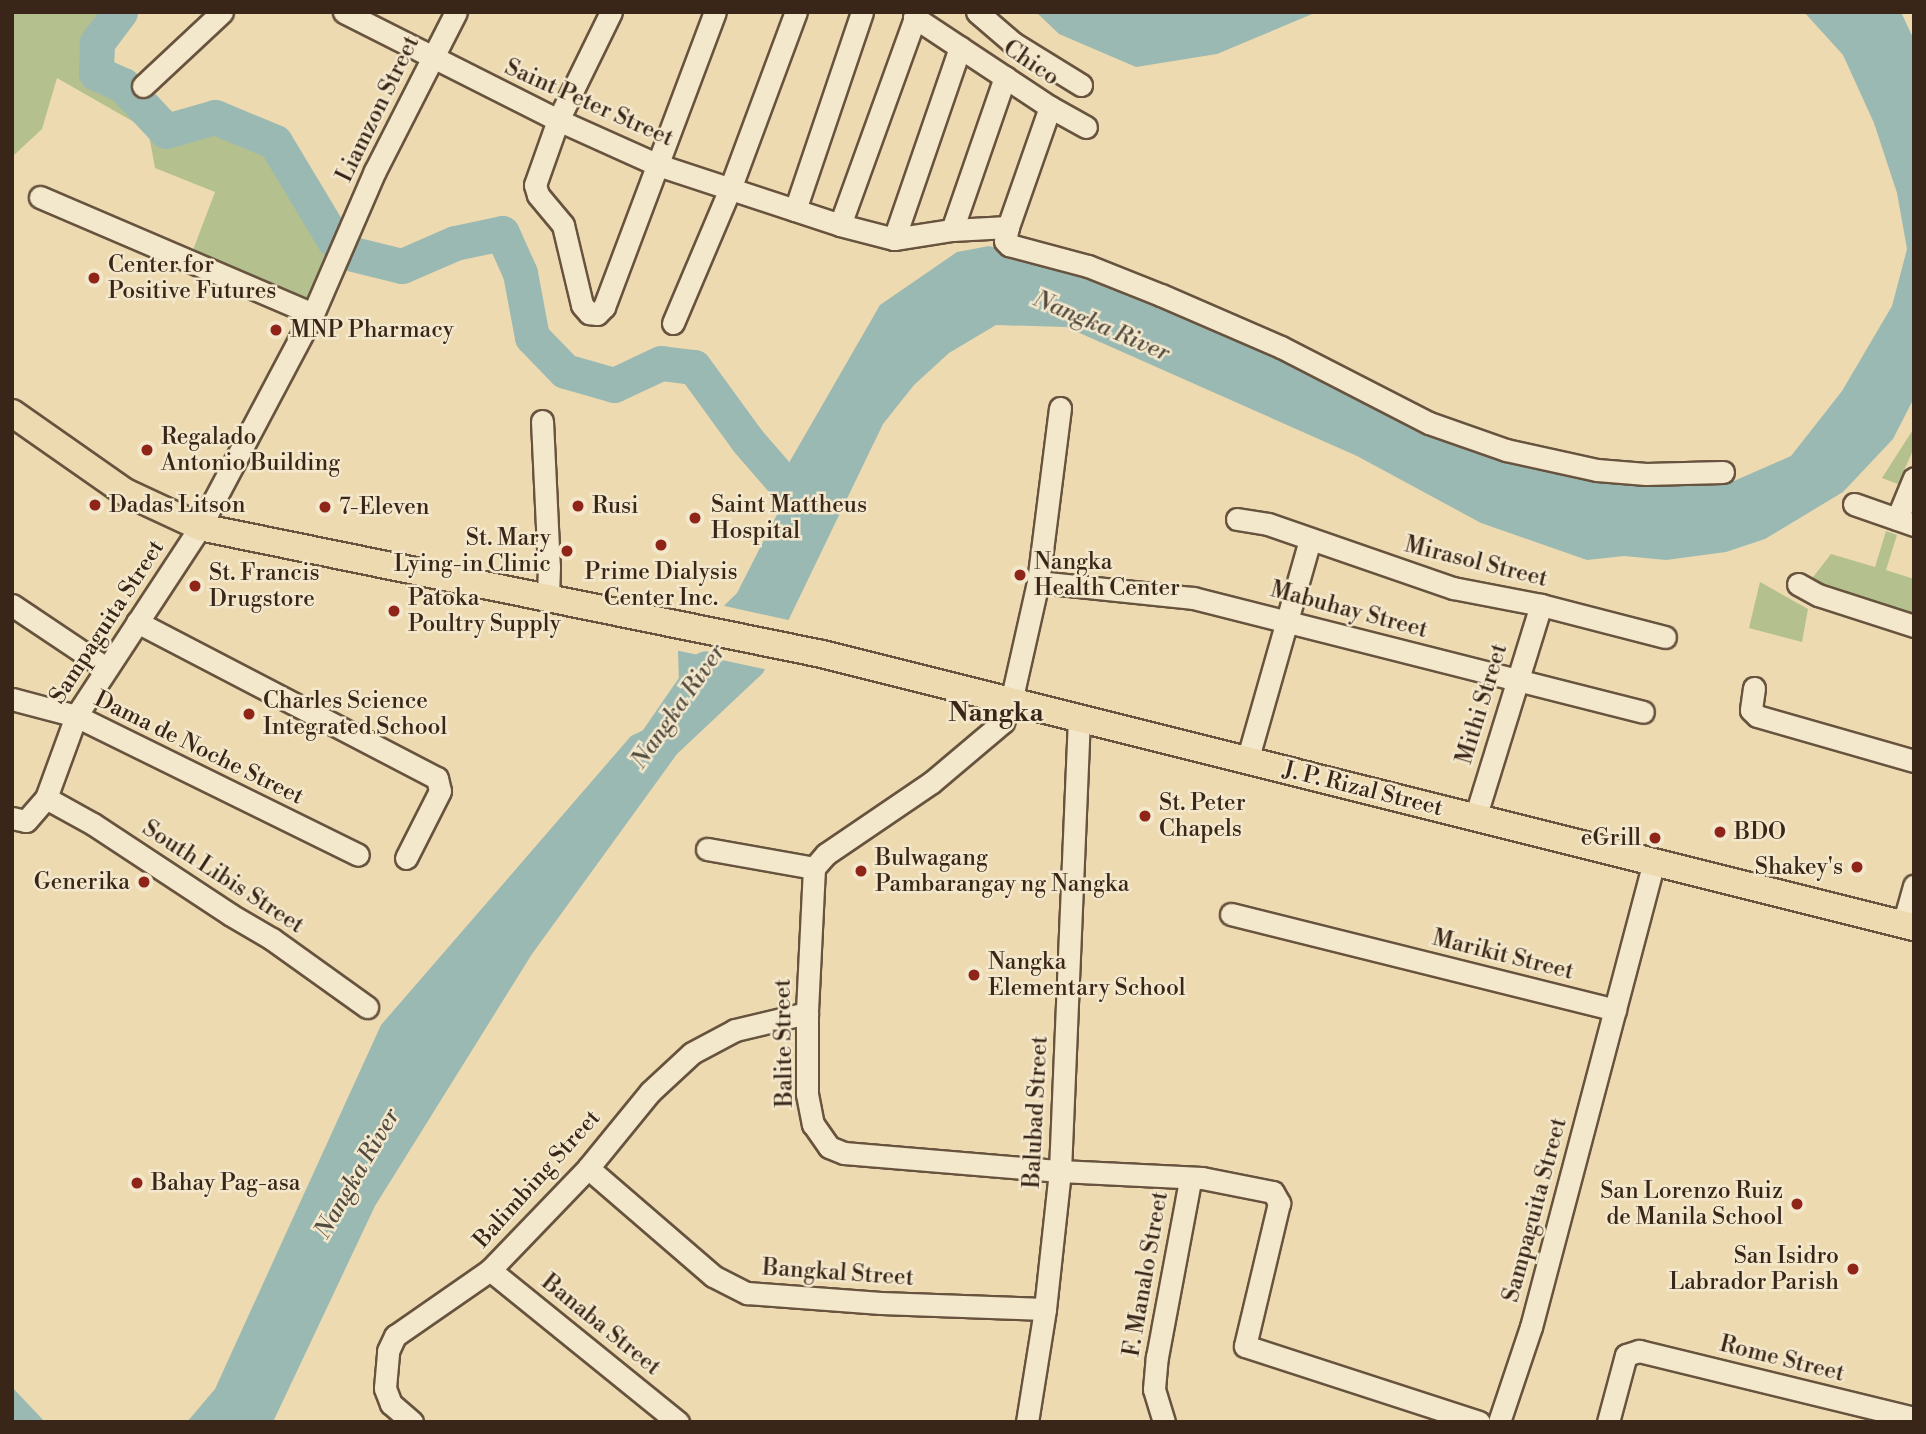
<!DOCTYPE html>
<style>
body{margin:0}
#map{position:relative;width:1926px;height:1434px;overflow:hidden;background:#eddab1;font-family:"Libre Bodoni",serif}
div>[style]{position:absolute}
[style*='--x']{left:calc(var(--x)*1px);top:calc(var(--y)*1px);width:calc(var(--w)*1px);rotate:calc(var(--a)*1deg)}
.green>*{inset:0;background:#b4c08e}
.water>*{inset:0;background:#9bb9b3}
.pier>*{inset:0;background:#eddab1}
.river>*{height:35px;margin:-17.5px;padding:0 17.5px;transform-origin:17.5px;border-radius:17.5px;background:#9bb9b3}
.roads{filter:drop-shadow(2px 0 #67533e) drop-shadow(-2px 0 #67533e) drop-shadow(0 2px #67533e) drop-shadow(0 -2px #67533e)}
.minor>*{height:21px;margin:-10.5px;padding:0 10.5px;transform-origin:10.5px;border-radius:10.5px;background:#f3e7cc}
.major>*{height:26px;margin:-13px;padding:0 13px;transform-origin:13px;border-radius:13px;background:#eddab1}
.dots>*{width:19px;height:19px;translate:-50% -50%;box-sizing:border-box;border:4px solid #f3e7cc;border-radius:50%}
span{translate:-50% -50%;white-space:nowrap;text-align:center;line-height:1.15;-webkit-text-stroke:5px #f3e7cc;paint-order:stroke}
.street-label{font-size:23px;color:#3a2618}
.poi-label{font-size:23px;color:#3a2618}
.left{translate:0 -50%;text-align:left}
.right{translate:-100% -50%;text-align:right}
.water-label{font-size:24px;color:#524b3f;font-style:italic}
.quarter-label{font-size:26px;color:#3a2618;font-weight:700}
.frame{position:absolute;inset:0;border:14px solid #3a2618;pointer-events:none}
</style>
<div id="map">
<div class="green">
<div style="clip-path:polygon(12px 12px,115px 12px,86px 41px,84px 74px,165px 136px,219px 127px,270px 148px,327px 250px,306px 304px,190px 258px,215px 192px,155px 168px,148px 130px,57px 78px,42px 129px,12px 157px)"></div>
<div style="clip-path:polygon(1914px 428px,1914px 448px,1898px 484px,1882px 478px)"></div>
<div style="clip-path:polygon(1886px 531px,1897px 535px,1886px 570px,1914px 579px,1914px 618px,1821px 589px,1810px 581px,1831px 554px,1875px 567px)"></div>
<div style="clip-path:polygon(1760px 582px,1808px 609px,1802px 642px,1749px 628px)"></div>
</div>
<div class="water">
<div style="clip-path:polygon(1036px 12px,1317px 12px,1217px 54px,1136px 67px,1059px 34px)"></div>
<div style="clip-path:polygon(1804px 12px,1901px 12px,1914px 40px,1914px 398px,1893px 439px,1843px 492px,1765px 539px,1726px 552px,1666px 560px,1624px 556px,1587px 560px,1481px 523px,1357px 456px,1066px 327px,996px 325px,949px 353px,914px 385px,883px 424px,763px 673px,677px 754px,532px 954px,375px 1206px,273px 1422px,187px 1422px,215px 1389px,381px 1025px,631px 736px,680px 713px,678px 651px,737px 593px,788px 493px,790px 461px,880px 305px,957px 252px,989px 246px,1085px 270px,1416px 414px,1635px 477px,1683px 485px,1734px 481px,1791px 456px,1842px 391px,1892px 306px,1907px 249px,1897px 193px,1874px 123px,1843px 55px)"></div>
<div style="clip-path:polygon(12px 1387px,45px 1422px,12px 1422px)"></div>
</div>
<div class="pier">
<div style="clip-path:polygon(720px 605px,793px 621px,769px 670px,675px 650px)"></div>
</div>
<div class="river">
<div style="--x:120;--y:12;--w:39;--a:127"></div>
<div style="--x:97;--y:43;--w:30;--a:92"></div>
<div style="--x:96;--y:73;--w:30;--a:24"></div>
<div style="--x:123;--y:85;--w:63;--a:46.9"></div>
<div style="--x:166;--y:131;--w:51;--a:-15.9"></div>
<div style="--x:215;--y:117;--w:65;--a:22.6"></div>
<div style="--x:275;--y:142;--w:114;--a:59"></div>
<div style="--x:353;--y:254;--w:50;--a:13.8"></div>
<div style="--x:402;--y:266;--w:58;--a:-23.5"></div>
<div style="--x:455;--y:243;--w:48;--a:-12"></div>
<div style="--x:502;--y:233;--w:44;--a:65.8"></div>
<div style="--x:520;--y:273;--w:65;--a:79.4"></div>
<div style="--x:532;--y:337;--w:47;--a:45.9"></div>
<div style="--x:565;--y:371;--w:51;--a:15.9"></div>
<div style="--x:614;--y:385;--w:52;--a:-25.1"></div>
<div style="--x:661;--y:363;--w:33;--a:7"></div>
<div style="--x:694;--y:367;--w:90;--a:54"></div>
<div style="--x:747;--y:440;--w:99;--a:49.1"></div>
<div style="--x:647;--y:754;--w:104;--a:-55.5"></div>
</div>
<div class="roads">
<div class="minor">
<div style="--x:344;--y:12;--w:240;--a:26.8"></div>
<div style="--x:558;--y:120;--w:110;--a:24.2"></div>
<div style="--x:658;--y:165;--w:192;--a:18.2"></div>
<div style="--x:840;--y:225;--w:56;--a:14.5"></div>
<div style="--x:894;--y:239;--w:59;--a:-8.8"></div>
<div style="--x:952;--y:230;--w:56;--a:-3.1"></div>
<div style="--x:611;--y:12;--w:120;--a:116.1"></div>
<div style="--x:558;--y:120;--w:69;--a:109.5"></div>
<div style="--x:535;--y:185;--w:10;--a:73"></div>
<div style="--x:538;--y:195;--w:39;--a:50"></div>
<div style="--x:563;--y:225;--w:82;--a:76.6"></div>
<div style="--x:582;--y:305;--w:11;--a:49"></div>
<div style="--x:589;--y:313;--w:8;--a:7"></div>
<div style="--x:597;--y:314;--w:10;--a:-45"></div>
<div style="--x:604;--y:307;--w:315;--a:-69.4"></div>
<div style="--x:977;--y:12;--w:48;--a:40.7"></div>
<div style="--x:1013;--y:43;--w:80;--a:31.7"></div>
<div style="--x:914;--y:17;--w:163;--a:33.5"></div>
<div style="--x:1050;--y:107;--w:41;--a:29.1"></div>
<div style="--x:143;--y:86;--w:108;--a:-43.1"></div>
<div style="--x:1050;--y:107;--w:127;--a:109.3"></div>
<div style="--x:1008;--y:227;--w:14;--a:102"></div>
<div style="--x:1005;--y:241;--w:6;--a:45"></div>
<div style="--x:1009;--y:245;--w:82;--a:14.9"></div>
<div style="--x:1088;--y:266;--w:79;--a:21.7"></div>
<div style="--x:1161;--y:295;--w:131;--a:23.4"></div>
<div style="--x:1281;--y:347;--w:166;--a:27.2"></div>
<div style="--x:1429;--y:423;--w:82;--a:19.3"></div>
<div style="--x:1506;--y:450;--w:93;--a:12.4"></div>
<div style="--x:1597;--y:470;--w:49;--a:4.7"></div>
<div style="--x:1646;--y:474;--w:77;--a:-1.5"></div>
<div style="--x:40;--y:197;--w:297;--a:23.2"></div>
<div style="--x:795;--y:210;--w:209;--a:-71.3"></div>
<div style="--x:840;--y:225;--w:226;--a:-70.1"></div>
<div style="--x:952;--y:230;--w:162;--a:-70.9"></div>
<div style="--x:894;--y:239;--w:203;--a:-71"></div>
<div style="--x:673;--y:323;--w:146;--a:-67"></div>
<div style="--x:730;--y:189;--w:189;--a:-69.6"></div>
<div style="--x:1060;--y:408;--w:175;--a:97.2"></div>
<div style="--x:1038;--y:582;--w:123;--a:102.7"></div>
<div style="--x:1011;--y:702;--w:22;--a:112"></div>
<div style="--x:1003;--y:722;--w:93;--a:139.8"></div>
<div style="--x:932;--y:782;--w:128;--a:145.8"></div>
<div style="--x:826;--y:854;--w:18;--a:131"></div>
<div style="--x:814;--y:868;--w:145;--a:92.8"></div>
<div style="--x:807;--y:1013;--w:81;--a:90"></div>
<div style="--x:807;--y:1094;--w:31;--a:79"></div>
<div style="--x:813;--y:1124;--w:28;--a:55"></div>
<div style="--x:829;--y:1147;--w:16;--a:22"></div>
<div style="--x:844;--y:1153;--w:217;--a:4.8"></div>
<div style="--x:1060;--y:1171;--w:142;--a:2.8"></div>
<div style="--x:1202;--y:1178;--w:72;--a:11.2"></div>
<div style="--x:1273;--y:1192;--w:13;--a:61"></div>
<div style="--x:1279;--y:1203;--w:147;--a:103.4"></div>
<div style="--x:1245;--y:1346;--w:246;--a:18"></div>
<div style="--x:542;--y:421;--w:146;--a:87.3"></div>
<div style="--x:549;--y:567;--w:33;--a:92"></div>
<div style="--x:1854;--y:504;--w:64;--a:19.3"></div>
<div style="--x:1237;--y:519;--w:31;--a:9"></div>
<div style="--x:1268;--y:524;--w:196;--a:19.1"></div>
<div style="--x:1453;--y:588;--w:90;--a:10.9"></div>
<div style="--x:1541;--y:605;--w:128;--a:14.5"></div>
<div style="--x:1897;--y:519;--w:44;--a:-67.5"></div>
<div style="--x:1038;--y:582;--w:156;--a:5.9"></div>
<div style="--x:1193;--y:598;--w:464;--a:14.2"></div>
<div style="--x:1798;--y:584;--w:23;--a:29"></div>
<div style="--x:1818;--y:595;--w:101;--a:17.9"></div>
<div style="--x:12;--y:605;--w:113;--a:33.8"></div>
<div style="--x:137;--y:622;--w:338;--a:27.5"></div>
<div style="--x:437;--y:778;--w:13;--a:77"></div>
<div style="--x:440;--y:791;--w:75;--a:116.9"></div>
<div style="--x:1754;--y:688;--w:22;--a:98"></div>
<div style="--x:1751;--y:710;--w:8;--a:45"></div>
<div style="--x:1757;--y:716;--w:163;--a:16"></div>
<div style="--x:12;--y:699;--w:66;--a:14.9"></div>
<div style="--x:76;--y:716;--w:314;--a:26.2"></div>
<div style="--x:1247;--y:761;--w:230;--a:-74.1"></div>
<div style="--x:46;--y:798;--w:54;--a:29"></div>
<div style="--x:93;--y:824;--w:165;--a:33.4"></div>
<div style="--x:231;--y:915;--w:48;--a:30.3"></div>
<div style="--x:272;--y:939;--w:117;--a:35.6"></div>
<div style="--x:12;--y:818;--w:14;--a:12"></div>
<div style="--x:26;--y:821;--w:30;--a:-49"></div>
<div style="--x:46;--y:798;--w:87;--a:-69.9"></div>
<div style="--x:76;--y:716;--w:226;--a:-56.7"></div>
<div style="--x:200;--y:527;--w:241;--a:-62.1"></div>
<div style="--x:313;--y:314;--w:156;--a:-66.6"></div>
<div style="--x:375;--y:171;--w:178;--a:-63"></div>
<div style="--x:1475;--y:818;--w:223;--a:-72.8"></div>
<div style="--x:707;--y:849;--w:109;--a:10.1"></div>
<div style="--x:1231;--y:914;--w:396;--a:14"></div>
<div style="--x:1903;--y:925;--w:41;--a:-74.2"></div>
<div style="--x:588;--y:1168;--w:165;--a:40.8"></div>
<div style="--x:713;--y:1276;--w:38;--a:27"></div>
<div style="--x:747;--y:1293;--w:134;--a:4.3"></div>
<div style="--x:881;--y:1303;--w:164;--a:2.1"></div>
<div style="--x:490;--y:1270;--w:242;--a:39"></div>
<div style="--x:412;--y:1422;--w:28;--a:-139"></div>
<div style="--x:391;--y:1404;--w:17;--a:-111"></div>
<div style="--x:385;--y:1388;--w:37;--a:-85"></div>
<div style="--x:388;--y:1351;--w:17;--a:-65"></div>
<div style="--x:395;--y:1336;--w:116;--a:-34.8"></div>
<div style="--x:490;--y:1270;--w:141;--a:-46.1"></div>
<div style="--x:588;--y:1168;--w:98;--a:-50.8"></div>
<div style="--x:650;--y:1092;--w:57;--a:-42.9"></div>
<div style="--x:692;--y:1053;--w:49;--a:-28.1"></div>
<div style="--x:735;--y:1030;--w:74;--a:-13.3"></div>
<div style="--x:1027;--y:1422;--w:114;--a:-80.9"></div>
<div style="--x:1045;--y:1309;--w:139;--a:-83.8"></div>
<div style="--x:1060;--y:1171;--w:453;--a:-87.6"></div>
<div style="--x:1164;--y:1422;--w:34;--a:-107"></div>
<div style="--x:1154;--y:1389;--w:32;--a:-85"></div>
<div style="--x:1157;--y:1357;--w:180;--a:-79.4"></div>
<div style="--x:1499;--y:1422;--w:100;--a:-71.4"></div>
<div style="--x:1531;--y:1327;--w:481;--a:-75.2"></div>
<div style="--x:1608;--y:1422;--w:69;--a:-75"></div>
<div style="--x:1626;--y:1355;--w:14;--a:-17"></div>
<div style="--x:1639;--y:1351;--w:283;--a:13.7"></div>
</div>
<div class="major">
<div style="--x:12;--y:413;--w:138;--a:35"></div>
<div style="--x:125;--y:492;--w:83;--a:25"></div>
<div style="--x:200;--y:527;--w:635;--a:11.54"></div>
<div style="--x:822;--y:654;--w:1126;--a:14.04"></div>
</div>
</div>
<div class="dots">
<div style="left:94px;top:278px;background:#8f2418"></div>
<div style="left:276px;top:330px;background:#8f2418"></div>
<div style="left:147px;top:450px;background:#8f2418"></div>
<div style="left:95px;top:505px;background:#8f2418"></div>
<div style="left:578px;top:506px;background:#8f2418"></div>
<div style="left:325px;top:507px;background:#8f2418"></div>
<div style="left:695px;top:518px;background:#8f2418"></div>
<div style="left:661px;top:545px;background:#8f2418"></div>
<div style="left:567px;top:551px;background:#8f2418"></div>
<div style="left:1020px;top:575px;background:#8f2418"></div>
<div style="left:195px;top:586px;background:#8f2418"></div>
<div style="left:394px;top:611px;background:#8f2418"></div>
<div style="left:249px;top:714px;background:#8f2418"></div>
<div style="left:1145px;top:816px;background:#8f2418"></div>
<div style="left:1720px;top:832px;background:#8f2418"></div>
<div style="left:1655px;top:838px;background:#8f2418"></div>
<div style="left:1857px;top:867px;background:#8f2418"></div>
<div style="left:861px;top:871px;background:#8f2418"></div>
<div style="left:144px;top:882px;background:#8f2418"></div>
<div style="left:974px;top:975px;background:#8f2418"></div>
<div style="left:137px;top:1183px;background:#8f2418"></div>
<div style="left:1797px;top:1204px;background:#8f2418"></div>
<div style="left:1853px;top:1269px;background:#8f2418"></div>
</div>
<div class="street-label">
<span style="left:1031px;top:63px;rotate:34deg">Chico</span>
<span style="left:589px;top:103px;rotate:24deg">Saint Peter Street</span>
<span style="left:378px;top:109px;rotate:-64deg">Liamzon Street</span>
<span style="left:1476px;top:562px;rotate:14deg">Mirasol Street</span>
<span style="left:1349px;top:610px;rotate:15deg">Mabuhay Street</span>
<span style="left:107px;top:622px;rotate:-57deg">Sampaguita Street</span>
<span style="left:1482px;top:704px;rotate:-73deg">Mithi Street</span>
<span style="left:199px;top:748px;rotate:26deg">Dama de Noche Street</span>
<span style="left:1363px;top:789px;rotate:14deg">J. P. Rizal Street</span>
<span style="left:223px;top:877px;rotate:33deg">South Libis Street</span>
<span style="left:1503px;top:955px;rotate:14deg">Marikit Street</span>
<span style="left:784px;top:1043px;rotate:-91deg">Balite Street</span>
<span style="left:1036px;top:1112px;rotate:-87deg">Balubad Street</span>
<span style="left:537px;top:1179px;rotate:-48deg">Balimbing Street</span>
<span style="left:1535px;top:1210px;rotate:-75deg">Sampaguita Street</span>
<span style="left:838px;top:1273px;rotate:4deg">Bangkal Street</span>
<span style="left:1146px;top:1274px;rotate:-80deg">F. Manalo Street</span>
<span style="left:601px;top:1325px;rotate:39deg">Banaba Street</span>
<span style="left:1782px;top:1359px;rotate:14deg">Rome Street</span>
</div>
<div class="poi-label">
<span class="left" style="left:108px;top:278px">Center for<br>Positive Futures</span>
<span class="left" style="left:290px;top:330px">MNP Pharmacy</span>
<span class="left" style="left:161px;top:450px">Regalado<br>Antonio Building</span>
<span class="left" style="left:109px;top:505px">Dadas Litson</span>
<span class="left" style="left:711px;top:518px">Saint Mattheus<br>Hospital</span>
<span class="left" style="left:592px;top:506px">Rusi</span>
<span class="left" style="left:339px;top:507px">7-Eleven</span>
<span class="right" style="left:551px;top:551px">St. Mary<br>Lying-in Clinic</span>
<span class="left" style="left:1034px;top:575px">Nangka<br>Health Center</span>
<span style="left:661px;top:585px">Prime Dialysis<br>Center Inc.</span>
<span class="left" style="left:209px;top:586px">St. Francis<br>Drugstore</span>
<span class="left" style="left:408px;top:611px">Patoka<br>Poultry Supply</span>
<span class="left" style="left:263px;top:714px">Charles Science<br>Integrated School</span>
<span class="left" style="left:1159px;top:816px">St. Peter<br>Chapels</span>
<span class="left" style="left:1734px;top:832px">BDO</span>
<span class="right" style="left:1641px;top:838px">eGrill</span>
<span class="left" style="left:875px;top:871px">Bulwagang<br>Pambarangay ng Nangka</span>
<span class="right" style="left:1843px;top:867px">Shakey's</span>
<span class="right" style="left:130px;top:882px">Generika</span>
<span class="left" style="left:988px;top:975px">Nangka<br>Elementary School</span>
<span class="left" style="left:151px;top:1183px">Bahay Pag-asa</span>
<span class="right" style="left:1783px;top:1204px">San Lorenzo Ruiz<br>de Manila School</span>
<span class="right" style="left:1839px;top:1269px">San Isidro<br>Labrador Parish</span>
</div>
<div class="water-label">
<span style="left:1101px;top:327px;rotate:23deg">Nangka River</span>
<span style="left:679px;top:707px;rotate:-55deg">Nangka River</span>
<span style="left:358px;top:1174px;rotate:-60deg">Nangka River</span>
</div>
<div class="quarter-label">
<span style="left:996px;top:714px">Nangka</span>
</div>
<div class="frame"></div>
</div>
